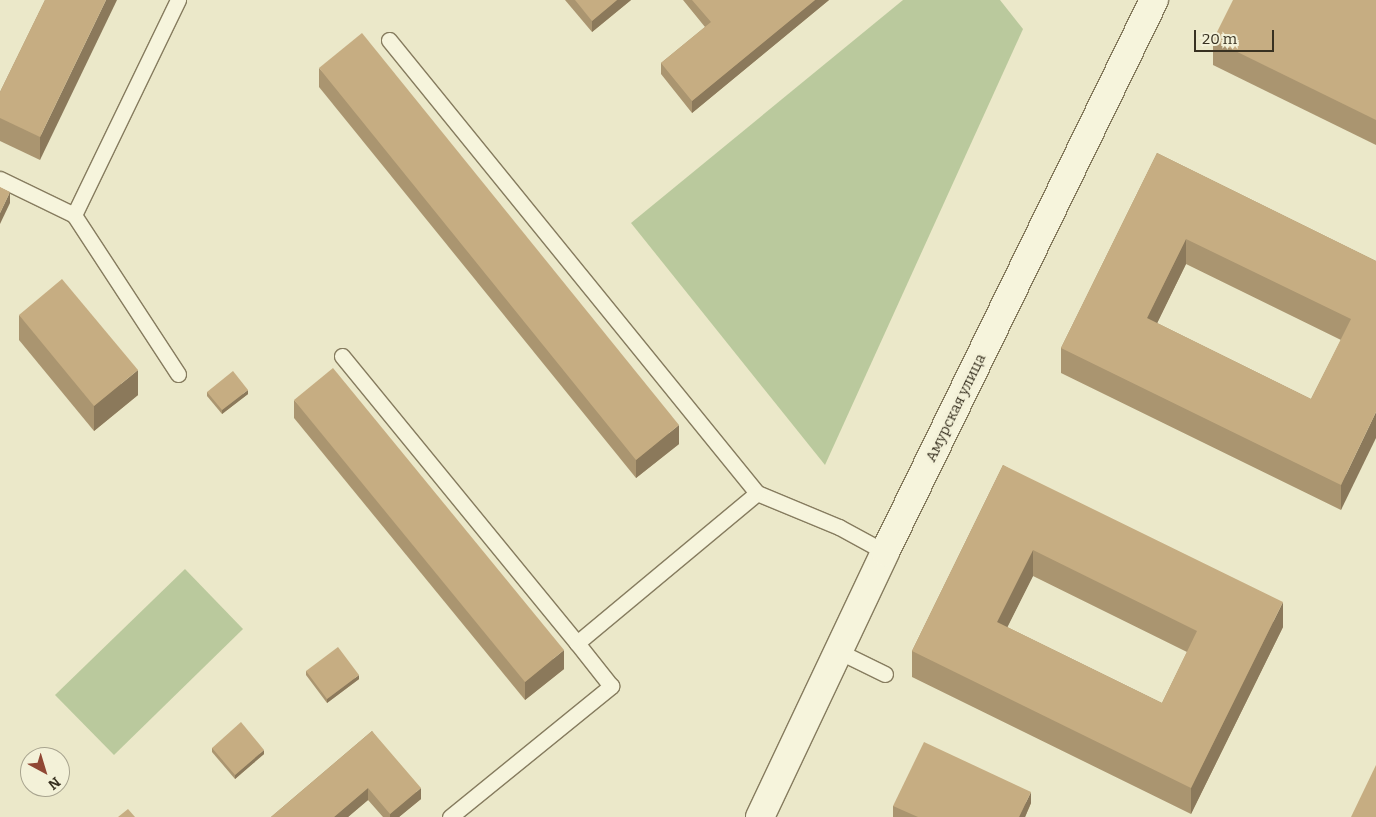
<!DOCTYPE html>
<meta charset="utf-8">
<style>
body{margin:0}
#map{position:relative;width:1376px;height:817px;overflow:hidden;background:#ebe8c9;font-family:Bitter,serif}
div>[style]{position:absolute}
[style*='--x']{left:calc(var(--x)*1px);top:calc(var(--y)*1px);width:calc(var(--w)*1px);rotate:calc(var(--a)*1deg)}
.green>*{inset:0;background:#bac99d}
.roads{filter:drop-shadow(1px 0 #867c5f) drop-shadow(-1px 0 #867c5f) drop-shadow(0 1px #867c5f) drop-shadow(0 -1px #867c5f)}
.service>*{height:15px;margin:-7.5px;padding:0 7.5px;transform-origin:7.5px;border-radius:7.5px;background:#f6f4dc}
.tertiary>*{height:28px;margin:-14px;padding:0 14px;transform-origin:14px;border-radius:14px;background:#f6f4dc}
.wall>*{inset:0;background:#aa9570}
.shaded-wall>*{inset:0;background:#8b795b}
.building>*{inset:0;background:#c6ad82}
span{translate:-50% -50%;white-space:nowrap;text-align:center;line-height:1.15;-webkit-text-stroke:4.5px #f3f1d8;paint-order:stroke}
.street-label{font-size:15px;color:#383121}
.north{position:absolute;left:20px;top:747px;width:50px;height:50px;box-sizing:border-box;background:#f3f1d8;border:1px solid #a8a48f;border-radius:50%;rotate:141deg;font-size:14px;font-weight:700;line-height:20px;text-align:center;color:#383121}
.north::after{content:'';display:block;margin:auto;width:18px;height:22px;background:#904734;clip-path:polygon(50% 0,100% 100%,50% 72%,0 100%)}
.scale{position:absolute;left:1194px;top:30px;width:80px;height:22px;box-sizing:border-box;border:2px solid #383121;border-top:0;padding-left:6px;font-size:15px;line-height:18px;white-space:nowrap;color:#383121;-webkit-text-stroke:4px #f3f1d8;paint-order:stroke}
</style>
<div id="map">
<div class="green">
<div style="clip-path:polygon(903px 0,1000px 0,1023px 29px,825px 465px,631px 223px)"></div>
<div style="clip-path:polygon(185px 569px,243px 629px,114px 755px,55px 695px)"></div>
</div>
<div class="roads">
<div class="service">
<div style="--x:389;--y:40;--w:584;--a:50.91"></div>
<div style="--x:757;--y:493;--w:89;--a:22.5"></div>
<div style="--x:839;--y:527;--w:52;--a:28.5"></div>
<div style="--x:0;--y:179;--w:82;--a:25.9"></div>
<div style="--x:74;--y:215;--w:190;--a:56.8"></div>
<div style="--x:74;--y:215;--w:239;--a:-64.2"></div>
<div style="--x:342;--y:356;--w:371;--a:50.7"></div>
<div style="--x:577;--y:643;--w:234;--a:-39.8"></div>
<div style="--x:840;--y:652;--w:50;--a:26.1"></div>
<div style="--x:450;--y:817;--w:208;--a:-39.1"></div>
<div style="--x:611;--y:686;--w:55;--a:-128.3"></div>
</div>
<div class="tertiary">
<div style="--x:760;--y:817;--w:293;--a:-64.7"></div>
<div style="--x:885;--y:552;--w:614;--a:-64.02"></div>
</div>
</div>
<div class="wall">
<div style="clip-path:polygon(45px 0,40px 160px,0 141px,0 92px)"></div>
<div style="clip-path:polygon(565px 0,631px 0,592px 32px)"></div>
<div style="clip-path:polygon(683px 0,829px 0,692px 113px,661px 74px,661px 63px,705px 27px)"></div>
<div style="clip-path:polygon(1376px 0,1376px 145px,1213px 65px,1213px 40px)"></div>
<div style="clip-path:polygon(319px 68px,679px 444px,636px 478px,319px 87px)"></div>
<div style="clip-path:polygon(evenodd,1157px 153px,1376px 261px,1341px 510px,1061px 373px,1061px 348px,1157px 153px,1186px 264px,1341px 340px,1311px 399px,1157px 323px,1186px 264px)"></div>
<div style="clip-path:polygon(19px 315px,138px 395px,94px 431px,19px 340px)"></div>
<div style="clip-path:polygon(207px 392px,248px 394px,222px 414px,207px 396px)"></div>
<div style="clip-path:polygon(294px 400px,564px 669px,525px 700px,294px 418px)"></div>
<div style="clip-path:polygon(evenodd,1003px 465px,1283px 627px,1191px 814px,912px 677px,912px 651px,1003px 465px,1033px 576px,1187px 652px,1162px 703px,1007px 627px,1033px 576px)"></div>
<div style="clip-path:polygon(306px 671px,359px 679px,327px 703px,306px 675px)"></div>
<div style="clip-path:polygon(372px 731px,421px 799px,399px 817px,383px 817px,368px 800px,348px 817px,271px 817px)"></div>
<div style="clip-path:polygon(212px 748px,264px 754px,235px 779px,212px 752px)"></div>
<div style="clip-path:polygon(1031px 803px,1025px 817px,893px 817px,893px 806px)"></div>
</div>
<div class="shaded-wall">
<div style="clip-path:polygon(106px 0,117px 0,40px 160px,40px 137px)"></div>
<div style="clip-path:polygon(617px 0,631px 0,592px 32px,592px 21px)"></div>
<div style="clip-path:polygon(815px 0,829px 0,692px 113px,692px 101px)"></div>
<div style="clip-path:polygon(10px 192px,10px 203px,0 224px,0 213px)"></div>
<div style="clip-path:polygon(1186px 239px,1186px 264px,1147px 344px,1147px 318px)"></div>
<div style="clip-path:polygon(138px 370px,138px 395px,94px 431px,94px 406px)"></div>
<div style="clip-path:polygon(248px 390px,248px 394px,222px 414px,222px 410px)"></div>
<div style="clip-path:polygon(1376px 412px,1376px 438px,1341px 510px,1341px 485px)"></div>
<div style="clip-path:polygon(679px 425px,679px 444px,636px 478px,636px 460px)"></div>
<div style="clip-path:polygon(1033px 550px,1033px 576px,997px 648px,997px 622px)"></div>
<div style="clip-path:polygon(1283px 602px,1283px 627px,1191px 814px,1191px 788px)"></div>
<div style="clip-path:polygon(564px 650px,564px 669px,525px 700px,525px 682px)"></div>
<div style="clip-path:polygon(359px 675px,359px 679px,327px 703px,327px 699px)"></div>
<div style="clip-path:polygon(264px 750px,264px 754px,235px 779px,235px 775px)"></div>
<div style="clip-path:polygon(368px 788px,368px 800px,348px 817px,334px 817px)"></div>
<div style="clip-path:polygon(421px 788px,421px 799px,399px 817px,390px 817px,390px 814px)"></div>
<div style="clip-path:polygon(1031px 792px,1031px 803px,1025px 817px,1019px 817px)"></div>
</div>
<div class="building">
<div style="clip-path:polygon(45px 0,106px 0,40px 137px,0 118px,0 92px)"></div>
<div style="clip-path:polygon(575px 0,617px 0,592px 21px)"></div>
<div style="clip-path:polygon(692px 0,815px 0,692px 101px,661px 63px,711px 22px)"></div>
<div style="clip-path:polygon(1233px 0,1376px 0,1376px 120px,1213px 40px)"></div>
<div style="clip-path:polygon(362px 33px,679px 425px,636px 460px,319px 68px)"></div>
<div style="clip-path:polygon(evenodd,1157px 153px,1376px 261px,1376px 412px,1341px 485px,1061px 348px,1157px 153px,1186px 239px,1351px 319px,1311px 399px,1147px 318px,1186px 239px)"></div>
<div style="clip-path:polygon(0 187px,10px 192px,0 213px)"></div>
<div style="clip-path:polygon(62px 279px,138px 370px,94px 406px,19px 315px)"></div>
<div style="clip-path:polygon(333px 368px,564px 650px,525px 682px,294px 400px)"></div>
<div style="clip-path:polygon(233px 371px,248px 390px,222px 410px,207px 392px)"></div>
<div style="clip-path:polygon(evenodd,1003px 465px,1283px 602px,1191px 788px,912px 651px,1003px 465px,1033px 550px,1197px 631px,1162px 703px,997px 622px,1033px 550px)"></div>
<div style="clip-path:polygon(338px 647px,359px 675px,327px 699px,306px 671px)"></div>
<div style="clip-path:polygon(241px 722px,264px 750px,235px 775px,212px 748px)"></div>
<div style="clip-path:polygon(372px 731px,421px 788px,390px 814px,368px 788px,334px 817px,271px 817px)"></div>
<div style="clip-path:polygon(924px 742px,1031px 792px,1019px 817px,918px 817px,893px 806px)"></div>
<div style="clip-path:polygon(1376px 765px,1376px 817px,1351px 817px)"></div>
<div style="clip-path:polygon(128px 809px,135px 817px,118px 817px)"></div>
</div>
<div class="street-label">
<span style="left:956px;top:408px;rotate:-64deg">Амурская улица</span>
</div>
<div class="north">N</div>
<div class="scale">20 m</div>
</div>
